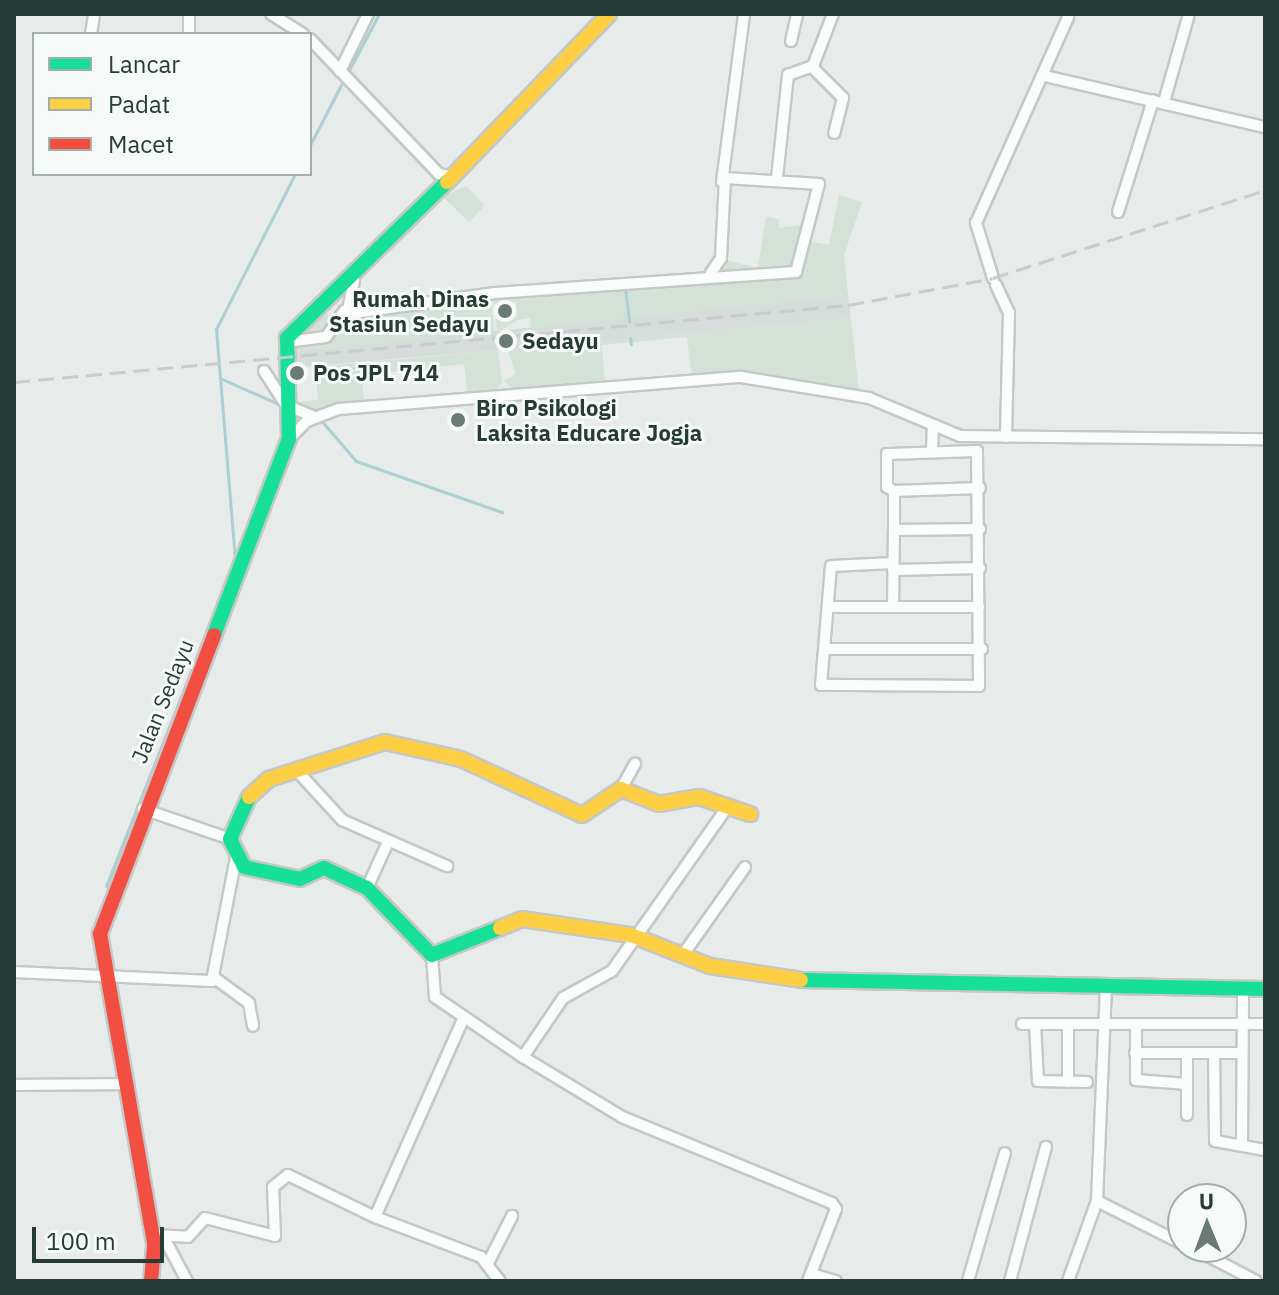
<!DOCTYPE html>
<style>
body{margin:0}
#map{position:relative;width:1279px;height:1295px;overflow:hidden;background:#e7ebe9;font-family:"IBM Plex Sans",sans-serif}
div>[style]{position:absolute}
[style*='--x']{left:calc(var(--x)*1px);top:calc(var(--y)*1px);width:calc(var(--w)*1px);rotate:calc(var(--a)*1deg)}
.built>*{inset:0;background:#d5dcd9}
.round{border-radius:50%}
.green>*{inset:0;background:#d2e2d7}
.stream>*{height:3px;margin:-1.5px;padding:0 1.5px;transform-origin:1.5px;border-radius:1.5px;background:#acced5}
.roads{filter:drop-shadow(2px 0 #c4c8c6) drop-shadow(-2px 0 #c4c8c6) drop-shadow(0 2px #c4c8c6) drop-shadow(0 -2px #c4c8c6)}
.street>*{height:10px;margin:-5px;padding:0 5px;transform-origin:5px;border-radius:5px;background:#fbfcfc}
.fast>*{height:14px;margin:-7px;padding:0 7px;transform-origin:7px;border-radius:7px;background:#16e098}
.slow>*{height:14px;margin:-7px;padding:0 7px;transform-origin:7px;border-radius:7px;background:#ffcf43}
.jam>*{height:14px;margin:-7px;padding:0 7px;transform-origin:7px;border-radius:7px;background:#f24e42}
.rail>*{height:3px;margin-top:-1.5px;transform-origin:0;background:repeating-linear-gradient(90deg,#c8ccca 0 16px,transparent 0 24px)}
.dots>*{width:22px;height:22px;translate:-50% -50%;box-sizing:border-box;border:4px solid #f5f9f7;border-radius:50%}
span{translate:-50% -50%;white-space:nowrap;text-align:center;line-height:1.15;-webkit-text-stroke:6px #f5f9f7;paint-order:stroke}
.poi-label{font-size:22px;color:#263d37;font-weight:700}
.right{translate:-100% -50%;text-align:right}
.left{translate:0 -50%;text-align:left}
.street-label{font-size:22px;color:#263d37}
.frame{position:absolute;inset:0;border:16px solid #263d37;pointer-events:none}
.legend{position:absolute;left:32px;top:32px;width:280px;height:144px;box-sizing:border-box;background:#f5f9f7;border:2px solid #a2aeaa;margin:0;padding:10px 14px;list-style:none;font-size:24px;color:#263d37}
.legend li{display:flex;align-items:center;gap:16px;height:40px}
.legend b{width:40px;border:2px solid #a2aeaa}
.north{position:absolute;left:1167px;top:1183px;width:80px;height:80px;box-sizing:border-box;background:#f5f9f7;border:2px solid #a2aeaa;border-radius:50%;rotate:359deg;font-size:22px;font-weight:700;line-height:32px;text-align:center;color:#263d37}
.north::after{content:'';display:block;margin:auto;width:28px;height:36px;background:#6a7a75;clip-path:polygon(50% 0,100% 100%,50% 72%,0 100%)}
.scale{position:absolute;left:32px;top:1227px;width:132px;height:36px;box-sizing:border-box;border:4px solid #263d37;border-top:0;padding-left:10px;font-size:24px;line-height:28px;white-space:nowrap;color:#263d37;-webkit-text-stroke:6px #f5f9f7;paint-order:stroke}
</style>
<div id="map">
<div class="built">
<div style="clip-path:polygon(848px 295px,851px 319px,291px 368px,290px 352px)"></div>
<div class="round" style="left:448px;top:410px;width:20px;height:20px"></div>
</div>
<div class="green">
<div style="clip-path:polygon(466px 186px,485px 205px,469px 222px,443px 197px)"></div>
<div style="clip-path:polygon(839px 195px,862px 202px,844px 255px,848px 295px,531px 328px,530px 318px,518px 320px,498px 332px,495px 319px,517px 317px,516px 302px,494px 304px,493px 295px,717px 274px,725px 260px,758px 268px,766px 217px,779px 219px,779px 228px,810px 224px,807px 241px,829px 245px)"></div>
<div style="clip-path:polygon(490px 296px,495px 332px,290px 352px,290px 346px,330px 340px,347px 316px)"></div>
<div style="clip-path:polygon(321px 311px,336px 319px,330px 328px,316px 337px,293px 335px)"></div>
<div style="clip-path:polygon(851px 319px,859px 392px,755px 374px,692px 377px,687px 337px,602px 345px,605px 384px,516px 392px,504px 381px,516px 374px,507px 349px)"></div>
<div style="clip-path:polygon(498px 350px,502px 382px,494px 394px,468px 396px,464px 364px,362px 375px,364px 402px,311px 413px,297px 409px,297px 402px,318px 400px,315px 367px)"></div>
</div>
<div class="stream">
<div style="--x:348;--y:72;--w:66;--a:-61.9"></div>
<div style="--x:310;--y:145;--w:70;--a:-62.7"></div>
<div style="--x:625;--y:288;--w:34;--a:83"></div>
<div style="--x:630;--y:338;--w:6;--a:81"></div>
<div style="--x:222;--y:379;--w:64;--a:23.8"></div>
<div style="--x:320;--y:419;--w:55;--a:49.4"></div>
<div style="--x:356;--y:461;--w:155;--a:19.3"></div>
<div style="--x:106;--y:886;--w:351;--a:-68.4"></div>
<div style="--x:235;--y:560;--w:232;--a:-94.7"></div>
<div style="--x:216;--y:329;--w:174;--a:-63"></div>
</div>
<div class="roads">
<div class="street">
<div style="--x:189;--y:14;--w:20;--a:90"></div>
<div style="--x:271;--y:14;--w:38;--a:32"></div>
<div style="--x:91;--y:34;--w:20;--a:-81"></div>
<div style="--x:310;--y:39;--w:187;--a:46.3"></div>
<div style="--x:439;--y:174;--w:15;--a:11"></div>
<div style="--x:791;--y:41;--w:28;--a:-77"></div>
<div style="--x:812;--y:67;--w:44;--a:45"></div>
<div style="--x:843;--y:98;--w:36;--a:104"></div>
<div style="--x:340;--y:71;--w:64;--a:-63.8"></div>
<div style="--x:1045;--y:76;--w:226;--a:13.1"></div>
<div style="--x:1164;--y:102;--w:91;--a:-74.1"></div>
<div style="--x:777;--y:178;--w:104;--a:-83.9"></div>
<div style="--x:788;--y:75;--w:27;--a:-20"></div>
<div style="--x:813;--y:66;--w:56;--a:-69"></div>
<div style="--x:722;--y:182;--w:169;--a:-82.5"></div>
<div style="--x:1118;--y:212;--w:117;--a:-72.6"></div>
<div style="--x:993;--y:278;--w:58;--a:-107.2"></div>
<div style="--x:976;--y:223;--w:226;--a:-65.9"></div>
<div style="--x:354;--y:281;--w:34;--a:102"></div>
<div style="--x:347;--y:314;--w:149;--a:-8.1"></div>
<div style="--x:495;--y:293;--w:302;--a:-4"></div>
<div style="--x:796;--y:272;--w:91;--a:-75.4"></div>
<div style="--x:819;--y:184;--w:94;--a:-176.3"></div>
<div style="--x:725;--y:178;--w:80;--a:92.9"></div>
<div style="--x:721;--y:258;--w:18;--a:124"></div>
<div style="--x:996;--y:285;--w:31;--a:65"></div>
<div style="--x:1009;--y:313;--w:124;--a:91.4"></div>
<div style="--x:286;--y:342;--w:40;--a:-7.1"></div>
<div style="--x:326;--y:337;--w:32;--a:-55"></div>
<div style="--x:264;--y:371;--w:40;--a:57.1"></div>
<div style="--x:286;--y:405;--w:30;--a:23"></div>
<div style="--x:289;--y:439;--w:25;--a:-45"></div>
<div style="--x:307;--y:421;--w:34;--a:-21"></div>
<div style="--x:339;--y:409;--w:403;--a:-4.6"></div>
<div style="--x:741;--y:377;--w:130;--a:9.3"></div>
<div style="--x:869;--y:398;--w:99;--a:22.7"></div>
<div style="--x:960;--y:436;--w:305;--a:0.6"></div>
<div style="--x:932;--y:451;--w:25;--a:-88"></div>
<div style="--x:894;--y:491;--w:86;--a:-2"></div>
<div style="--x:894;--y:530;--w:86;--a:-0.7"></div>
<div style="--x:893;--y:570;--w:87;--a:-1.3"></div>
<div style="--x:829;--y:607;--w:150;--a:0"></div>
<div style="--x:893;--y:607;--w:77;--a:-89.3"></div>
<div style="--x:894;--y:530;--w:39;--a:-90"></div>
<div style="--x:894;--y:491;--w:8;--a:-150"></div>
<div style="--x:887;--y:487;--w:33;--a:-90"></div>
<div style="--x:887;--y:454;--w:90;--a:-1.9"></div>
<div style="--x:977;--y:451;--w:235;--a:89.5"></div>
<div style="--x:979;--y:686;--w:158;--a:-179.6"></div>
<div style="--x:821;--y:685;--w:119;--a:-85.2"></div>
<div style="--x:831;--y:566;--w:62;--a:-2.8"></div>
<div style="--x:829;--y:649;--w:153;--a:0"></div>
<div style="--x:299;--y:773;--w:64;--a:47.5"></div>
<div style="--x:342;--y:820;--w:115;--a:23.7"></div>
<div style="--x:621;--y:789;--w:29;--a:-61"></div>
<div style="--x:143;--y:809;--w:92;--a:19"></div>
<div style="--x:367;--y:888;--w:51;--a:-65.5"></div>
<div style="--x:432;--y:955;--w:42;--a:85.9"></div>
<div style="--x:435;--y:997;--w:107;--a:34.3"></div>
<div style="--x:523;--y:1057;--w:116;--a:31.2"></div>
<div style="--x:622;--y:1117;--w:227;--a:22.3"></div>
<div style="--x:832;--y:1203;--w:7;--a:56"></div>
<div style="--x:836;--y:1209;--w:77;--a:111.3"></div>
<div style="--x:682;--y:956;--w:109;--a:-54.7"></div>
<div style="--x:14;--y:972;--w:198;--a:2.6"></div>
<div style="--x:212;--y:981;--w:125;--a:-79"></div>
<div style="--x:216;--y:979;--w:41;--a:36"></div>
<div style="--x:249;--y:1003;--w:23;--a:80"></div>
<div style="--x:1022;--y:1024;--w:243;--a:0"></div>
<div style="--x:1035;--y:1024;--w:57;--a:87"></div>
<div style="--x:1038;--y:1081;--w:49;--a:1.2"></div>
<div style="--x:1068;--y:1024;--w:58;--a:90"></div>
<div style="--x:1136;--y:1024;--w:56;--a:90"></div>
<div style="--x:1136;--y:1080;--w:51;--a:4.5"></div>
<div style="--x:1135;--y:1053;--w:106;--a:0"></div>
<div style="--x:1214;--y:1053;--w:88;--a:89.3"></div>
<div style="--x:1215;--y:1141;--w:51;--a:10.2"></div>
<div style="--x:523;--y:1057;--w:71;--a:-55.9"></div>
<div style="--x:563;--y:998;--w:56;--a:-28.9"></div>
<div style="--x:612;--y:971;--w:198;--a:-54.9"></div>
<div style="--x:14;--y:1085;--w:110;--a:-0.5"></div>
<div style="--x:1187;--y:1115;--w:62;--a:-90"></div>
<div style="--x:1242;--y:1144;--w:155;--a:-89.6"></div>
<div style="--x:1097;--y:1201;--w:96;--a:26.6"></div>
<div style="--x:375;--y:1217;--w:113;--a:20.7"></div>
<div style="--x:481;--y:1257;--w:31;--a:52"></div>
<div style="--x:153;--y:1235;--w:35;--a:3"></div>
<div style="--x:188;--y:1237;--w:25;--a:-48"></div>
<div style="--x:205;--y:1218;--w:72;--a:14.4"></div>
<div style="--x:275;--y:1236;--w:49;--a:-92.3"></div>
<div style="--x:273;--y:1187;--w:19;--a:-39"></div>
<div style="--x:288;--y:1175;--w:97;--a:25.8"></div>
<div style="--x:375;--y:1217;--w:217;--a:-66"></div>
<div style="--x:163;--y:1236;--w:51;--a:61.9"></div>
<div style="--x:1191;--y:1247;--w:73;--a:27.6"></div>
<div style="--x:488;--y:1263;--w:53;--a:-62.9"></div>
<div style="--x:811;--y:1274;--w:26;--a:16"></div>
<div style="--x:968;--y:1281;--w:133;--a:-73.9"></div>
<div style="--x:1010;--y:1281;--w:139;--a:-75"></div>
<div style="--x:1068;--y:1281;--w:85;--a:-70.1"></div>
<div style="--x:1097;--y:1201;--w:214;--a:-87.6"></div>
</div>
<div class="fast">
<div style="--x:214;--y:635;--w:210;--a:-69.1"></div>
<div style="--x:289;--y:439;--w:101;--a:-91.1"></div>
<div style="--x:287;--y:338;--w:223;--a:-44.3"></div>
<div style="--x:249;--y:797;--w:46;--a:114.3"></div>
<div style="--x:230;--y:839;--w:31;--a:63"></div>
<div style="--x:244;--y:867;--w:57;--a:12.1"></div>
<div style="--x:300;--y:879;--w:26;--a:-25"></div>
<div style="--x:324;--y:868;--w:47;--a:24.9"></div>
<div style="--x:367;--y:888;--w:93;--a:45.9"></div>
<div style="--x:432;--y:955;--w:73;--a:-21.7"></div>
<div style="--x:801;--y:980;--w:464;--a:1.1"></div>
</div>
<div class="slow">
<div style="--x:447;--y:182;--w:233;--a:-46"></div>
<div style="--x:249;--y:797;--w:27;--a:-42"></div>
<div style="--x:269;--y:779;--w:122;--a:-17.7"></div>
<div style="--x:385;--y:742;--w:78;--a:12.6"></div>
<div style="--x:461;--y:759;--w:133;--a:24.8"></div>
<div style="--x:582;--y:815;--w:47;--a:-33.7"></div>
<div style="--x:621;--y:789;--w:41;--a:21.5"></div>
<div style="--x:659;--y:804;--w:41;--a:-9.9"></div>
<div style="--x:699;--y:797;--w:54;--a:18.4"></div>
<div style="--x:500;--y:928;--w:24;--a:-22"></div>
<div style="--x:522;--y:919;--w:110;--a:8.4"></div>
<div style="--x:631;--y:935;--w:85;--a:21.4"></div>
<div style="--x:710;--y:966;--w:92;--a:8.7"></div>
</div>
<div class="jam">
<div style="--x:151;--y:1281;--w:38;--a:-85"></div>
<div style="--x:154;--y:1243;--w:314;--a:-99.9"></div>
<div style="--x:100;--y:934;--w:320;--a:-69.1"></div>
</div>
</div>
<div class="rail">
<div style="--x:14;--y:382;--w:838;--a:-5.27"></div>
<div style="--x:848;--y:305;--w:147;--a:-10.5"></div>
<div style="--x:993;--y:278;--w:286;--a:-17.9"></div>
</div>
<div class="dots">
<div style="left:505px;top:311px;background:#6a7a75"></div>
<div style="left:506px;top:341px;background:#6a7a75"></div>
<div style="left:297px;top:373px;background:#6a7a75"></div>
<div style="left:458px;top:420px;background:#6a7a75"></div>
</div>
<div class="poi-label">
<span class="right" style="left:489px;top:311px">Rumah Dinas<br>Stasiun Sedayu</span>
<span class="left" style="left:522px;top:341px">Sedayu</span>
<span class="left" style="left:313px;top:373px">Pos JPL 714</span>
<span class="left" style="left:476px;top:420px">Biro Psikologi<br>Laksita Educare Jogja</span>
</div>
<div class="street-label">
<span style="left:162px;top:701px;rotate:-68deg">Jalan Sedayu</span>
</div>
<div class="frame"></div>
<ul class="legend">
<li><b style="height:10px;background:#16e098"></b>Lancar</li>
<li><b style="height:10px;background:#ffcf43"></b>Padat</li>
<li><b style="height:10px;background:#f24e42"></b>Macet</li>
</ul>
<div class="north">U</div>
<div class="scale">100 m</div>
</div>
